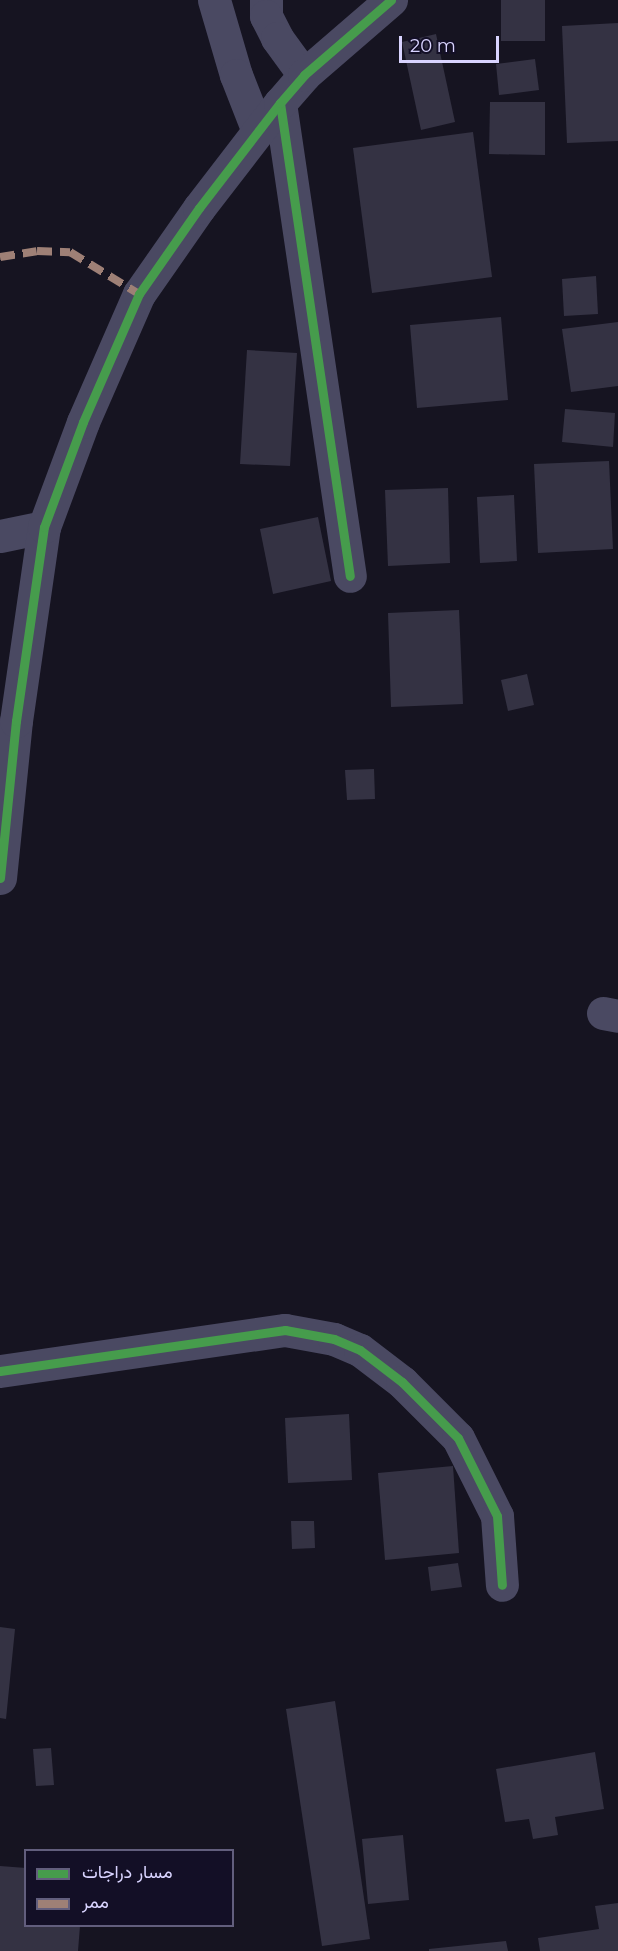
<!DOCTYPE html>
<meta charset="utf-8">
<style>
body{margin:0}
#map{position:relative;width:618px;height:1951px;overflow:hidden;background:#161421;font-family:Montserrat,Vazirmatn,sans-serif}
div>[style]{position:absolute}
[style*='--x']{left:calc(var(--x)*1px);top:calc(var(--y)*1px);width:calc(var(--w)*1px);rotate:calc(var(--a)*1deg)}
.building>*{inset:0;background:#343243}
.minor>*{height:33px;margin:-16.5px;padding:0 16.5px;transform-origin:16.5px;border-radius:16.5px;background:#4a4962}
.quiet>*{height:8px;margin-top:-4px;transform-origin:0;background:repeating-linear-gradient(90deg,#9e8076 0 15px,transparent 0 23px)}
.cycleway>*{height:9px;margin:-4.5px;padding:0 4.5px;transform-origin:4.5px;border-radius:4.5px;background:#469c4c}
span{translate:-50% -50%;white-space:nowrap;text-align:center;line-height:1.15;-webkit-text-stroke:4.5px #130f26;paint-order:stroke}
.legend{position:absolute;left:24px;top:1849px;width:210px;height:78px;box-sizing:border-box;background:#130f26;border:2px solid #625e7d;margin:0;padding:8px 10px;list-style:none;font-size:18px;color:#d9d4ff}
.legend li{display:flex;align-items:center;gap:12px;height:30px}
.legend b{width:30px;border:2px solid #625e7d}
.scale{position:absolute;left:399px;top:36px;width:100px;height:27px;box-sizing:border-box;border:3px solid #d9d4ff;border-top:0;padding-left:8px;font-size:18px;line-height:21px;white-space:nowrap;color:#d9d4ff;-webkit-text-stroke:4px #130f26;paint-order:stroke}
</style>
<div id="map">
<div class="building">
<div style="clip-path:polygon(501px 0,545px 0,545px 41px,501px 41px)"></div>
<div style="clip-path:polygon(618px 23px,618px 141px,567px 143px,562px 26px)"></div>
<div style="clip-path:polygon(436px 34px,455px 122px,421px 130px,402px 42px)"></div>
<div style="clip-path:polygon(535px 59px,539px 90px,499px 95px,496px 64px)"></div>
<div style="clip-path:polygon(490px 102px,545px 102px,545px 155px,489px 154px)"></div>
<div style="clip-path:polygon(473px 132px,492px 277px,372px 293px,353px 148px)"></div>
<div style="clip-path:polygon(596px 276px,598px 314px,564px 316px,562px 279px)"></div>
<div style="clip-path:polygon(501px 317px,508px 400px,417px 408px,410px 325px)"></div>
<div style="clip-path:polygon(618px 322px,618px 386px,571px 392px,562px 329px)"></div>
<div style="clip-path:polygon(247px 350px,297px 353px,290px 466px,240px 464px)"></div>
<div style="clip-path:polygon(565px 409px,615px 413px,613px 447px,562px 442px)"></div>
<div style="clip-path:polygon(609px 461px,613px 549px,538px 553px,534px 464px)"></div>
<div style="clip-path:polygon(448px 488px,450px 563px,388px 566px,385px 490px)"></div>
<div style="clip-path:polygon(514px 495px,517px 561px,480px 563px,477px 497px)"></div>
<div style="clip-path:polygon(318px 517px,331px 581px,273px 594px,260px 529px)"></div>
<div style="clip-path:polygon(459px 610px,463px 704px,391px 707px,388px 613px)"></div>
<div style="clip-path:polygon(527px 674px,534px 705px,508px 711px,501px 680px)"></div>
<div style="clip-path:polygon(374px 769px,375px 799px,347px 800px,345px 770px)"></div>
<div style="clip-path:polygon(349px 1414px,352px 1480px,288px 1483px,285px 1418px)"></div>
<div style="clip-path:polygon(453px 1466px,459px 1553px,385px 1560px,378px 1473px)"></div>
<div style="clip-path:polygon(291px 1521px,314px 1521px,315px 1548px,292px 1549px)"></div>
<div style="clip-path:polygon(458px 1563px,462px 1587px,431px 1591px,428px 1567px)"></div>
<div style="clip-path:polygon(0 1627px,15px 1629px,6px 1719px,0 1718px)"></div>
<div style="clip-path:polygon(335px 1701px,370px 1939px,322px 1946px,286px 1709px)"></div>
<div style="clip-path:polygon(51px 1748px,54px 1785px,36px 1786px,33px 1749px)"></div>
<div style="clip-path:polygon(595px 1752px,604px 1809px,555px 1817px,558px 1835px,533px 1839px,529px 1819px,505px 1822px,496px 1769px)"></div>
<div style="clip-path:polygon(403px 1835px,409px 1900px,368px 1904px,362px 1839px)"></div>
<div style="clip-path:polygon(0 1866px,26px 1868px,26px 1926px,80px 1926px,78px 1951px,0 1951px)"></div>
<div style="clip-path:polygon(618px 1903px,618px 1951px,540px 1951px,538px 1938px,599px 1929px,595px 1906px)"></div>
<div style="clip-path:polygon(506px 1941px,508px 1951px,429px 1951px,429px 1949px)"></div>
</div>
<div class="minor">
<div style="--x:214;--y:0;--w:78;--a:73.7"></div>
<div style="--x:236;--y:75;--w:60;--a:68.6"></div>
<div style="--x:266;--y:0;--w:16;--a:90"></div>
<div style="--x:266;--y:16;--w:25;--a:63"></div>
<div style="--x:277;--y:38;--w:46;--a:53.9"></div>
<div style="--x:280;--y:103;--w:478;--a:81.6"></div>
<div style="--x:0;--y:536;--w:45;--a:-11.6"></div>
<div style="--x:0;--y:878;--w:158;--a:-84.2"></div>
<div style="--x:16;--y:721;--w:196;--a:-81.8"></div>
<div style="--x:44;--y:527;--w:112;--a:-69.6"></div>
<div style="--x:83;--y:422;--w:140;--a:-66.4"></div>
<div style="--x:139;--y:294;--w:105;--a:-55.1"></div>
<div style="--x:199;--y:208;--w:133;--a:-52.4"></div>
<div style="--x:280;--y:103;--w:37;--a:-49"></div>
<div style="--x:304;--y:75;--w:115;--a:-40.8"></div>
<div style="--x:603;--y:1013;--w:15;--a:11"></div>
<div style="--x:0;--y:1371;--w:288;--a:-8.2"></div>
<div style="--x:285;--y:1330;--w:50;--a:10.4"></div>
<div style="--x:334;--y:1339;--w:28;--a:23"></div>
<div style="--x:360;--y:1350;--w:53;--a:37.3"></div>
<div style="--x:402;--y:1382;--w:79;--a:45"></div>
<div style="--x:458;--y:1438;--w:87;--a:63.4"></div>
<div style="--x:497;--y:1516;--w:69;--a:85.9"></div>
</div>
<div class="quiet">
<div style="--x:0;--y:257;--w:37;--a:-9"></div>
<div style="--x:37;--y:251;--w:33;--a:2"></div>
<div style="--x:70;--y:252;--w:81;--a:31.3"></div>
</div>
<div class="cycleway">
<div style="--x:280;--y:103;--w:478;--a:81.6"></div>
<div style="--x:0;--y:878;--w:158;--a:-84.2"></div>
<div style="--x:16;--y:721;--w:196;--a:-81.8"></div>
<div style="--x:44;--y:527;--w:112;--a:-69.6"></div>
<div style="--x:83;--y:422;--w:140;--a:-66.4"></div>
<div style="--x:139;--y:294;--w:105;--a:-55.1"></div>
<div style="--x:199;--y:208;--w:133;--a:-52.4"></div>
<div style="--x:280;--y:103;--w:37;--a:-49"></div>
<div style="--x:304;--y:75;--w:115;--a:-40.8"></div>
<div style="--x:0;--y:1371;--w:288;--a:-8.2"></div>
<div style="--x:285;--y:1330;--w:50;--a:10.4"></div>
<div style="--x:334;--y:1339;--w:28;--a:23"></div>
<div style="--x:360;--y:1350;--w:53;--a:37.3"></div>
<div style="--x:402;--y:1382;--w:79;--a:45"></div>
<div style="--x:458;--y:1438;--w:87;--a:63.4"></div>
<div style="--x:497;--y:1516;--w:69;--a:85.9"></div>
</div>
<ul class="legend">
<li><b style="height:8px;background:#469c4c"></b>مسار دراجات</li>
<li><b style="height:8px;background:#9e8076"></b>ممر</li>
</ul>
<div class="scale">20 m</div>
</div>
